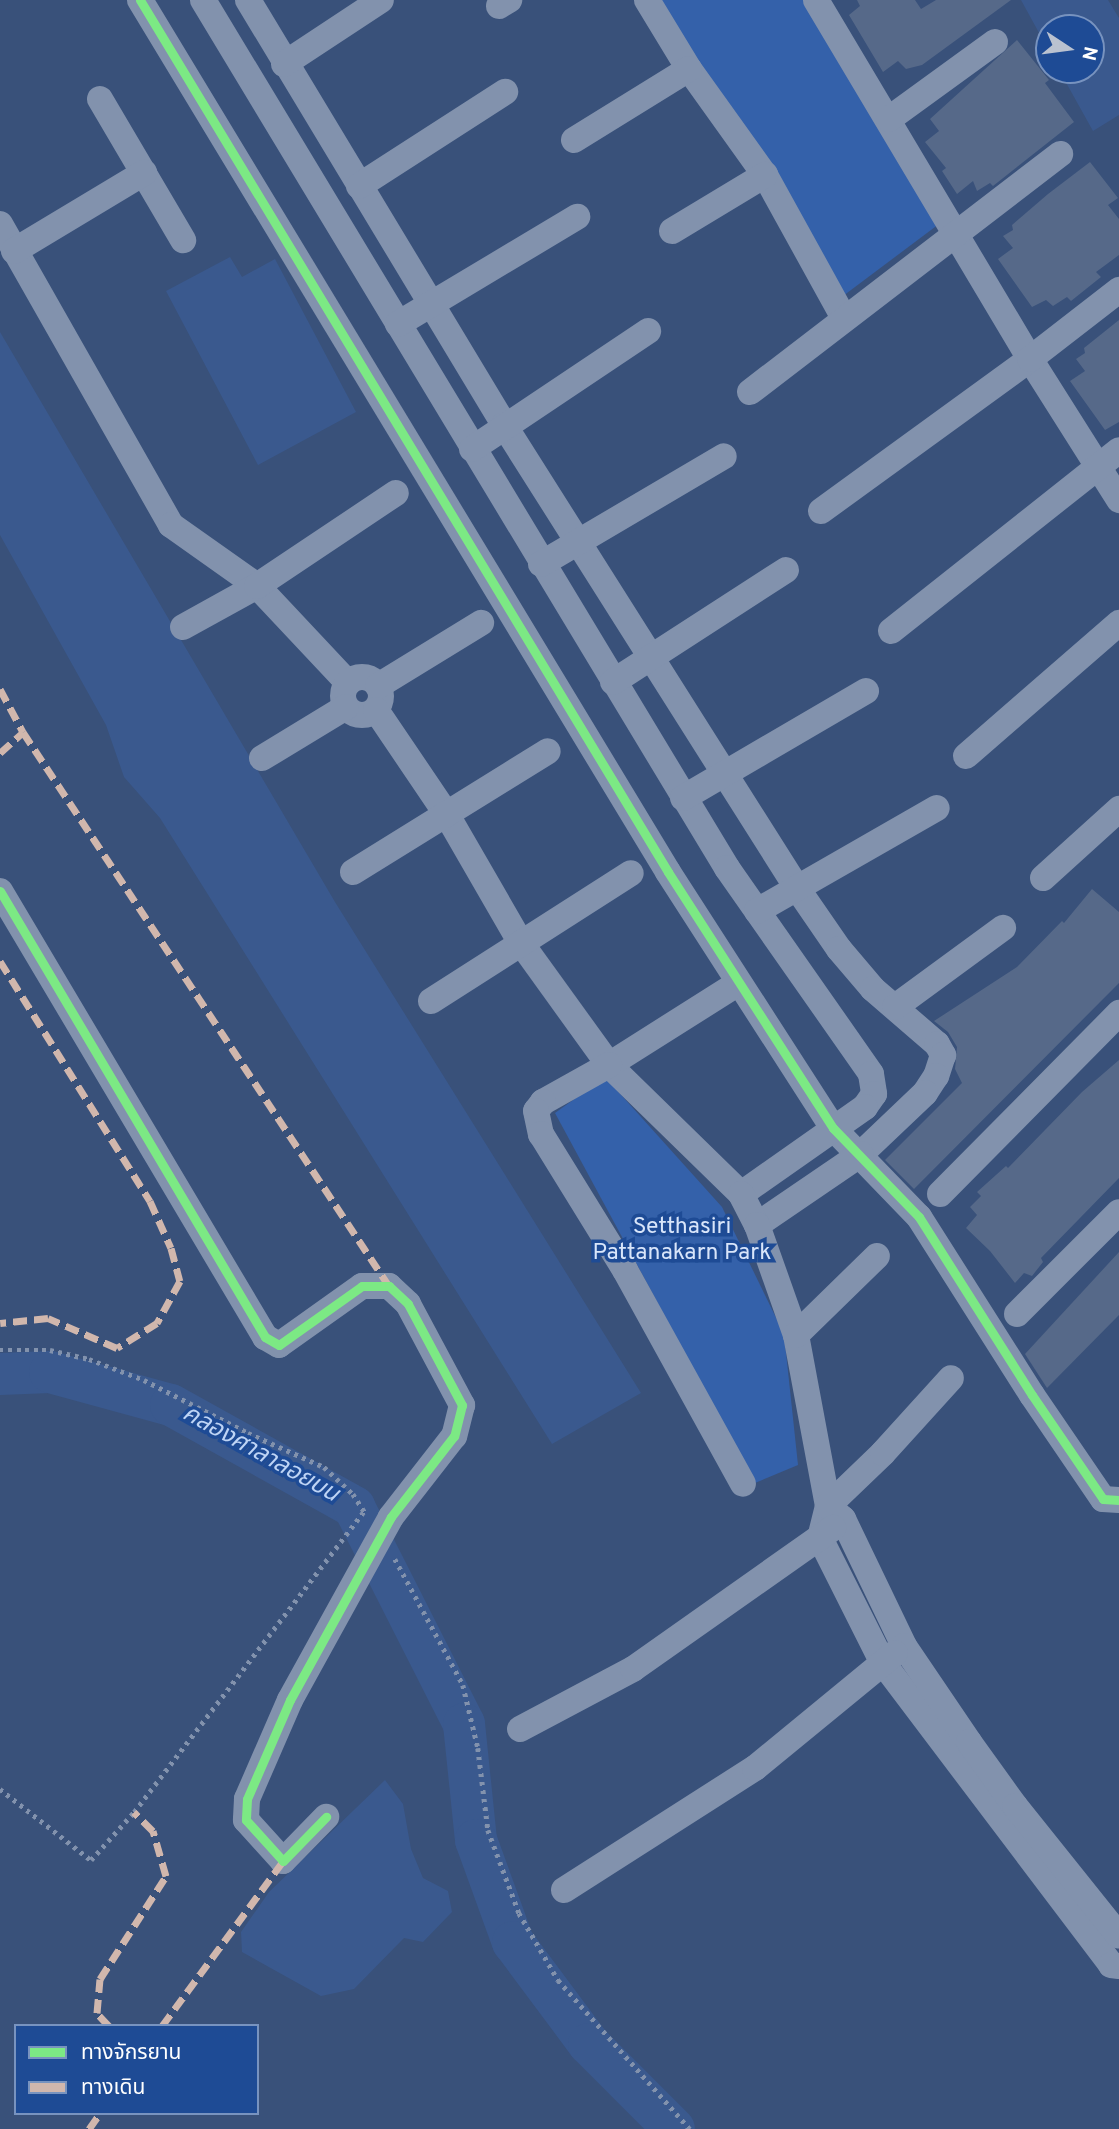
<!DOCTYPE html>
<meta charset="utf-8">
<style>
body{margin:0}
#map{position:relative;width:1119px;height:2129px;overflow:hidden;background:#39517a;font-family:Overpass,"Noto Sans Thai",sans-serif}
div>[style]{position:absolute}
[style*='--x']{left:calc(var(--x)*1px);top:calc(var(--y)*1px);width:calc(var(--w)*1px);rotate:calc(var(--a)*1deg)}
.green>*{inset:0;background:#3461aa}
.water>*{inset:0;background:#3a598e}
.river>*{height:42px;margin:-21px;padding:0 21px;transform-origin:21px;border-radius:21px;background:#3a598e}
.building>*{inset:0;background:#566989}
.path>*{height:4.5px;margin-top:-2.25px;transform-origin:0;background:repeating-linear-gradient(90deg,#8292ad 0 3.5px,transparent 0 8.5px)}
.minor>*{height:26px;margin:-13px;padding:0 13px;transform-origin:13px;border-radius:13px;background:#8292ad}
.minor>.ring{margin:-13px;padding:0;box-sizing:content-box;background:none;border:26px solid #8292ad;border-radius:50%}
.quiet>*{height:7px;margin-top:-3.5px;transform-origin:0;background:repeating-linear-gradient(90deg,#d1b7ad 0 14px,transparent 0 21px)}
.cycleway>*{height:9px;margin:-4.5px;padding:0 4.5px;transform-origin:4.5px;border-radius:4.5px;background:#7ce984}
span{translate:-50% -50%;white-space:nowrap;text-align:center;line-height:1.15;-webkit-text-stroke:7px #1e4b95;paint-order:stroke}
.park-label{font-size:23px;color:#d8e5fa}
.water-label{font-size:24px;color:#bed4f5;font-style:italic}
.legend{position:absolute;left:14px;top:2024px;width:245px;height:91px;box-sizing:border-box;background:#1e4b95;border:2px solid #7893bf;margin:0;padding:9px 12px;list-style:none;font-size:21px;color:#fff}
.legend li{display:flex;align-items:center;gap:14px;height:35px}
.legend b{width:35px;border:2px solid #7893bf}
.north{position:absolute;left:1035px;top:14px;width:70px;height:70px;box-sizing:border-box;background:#1e4b95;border:2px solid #7893bf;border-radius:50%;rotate:103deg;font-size:19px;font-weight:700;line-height:28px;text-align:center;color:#fff}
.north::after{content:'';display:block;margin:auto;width:24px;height:32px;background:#bac2d0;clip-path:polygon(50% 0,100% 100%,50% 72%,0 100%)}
</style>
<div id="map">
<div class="green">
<div style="clip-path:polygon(655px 0,810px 0,947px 218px,835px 302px)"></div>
<div style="clip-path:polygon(605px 1077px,722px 1207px,784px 1334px,798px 1465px,755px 1483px,555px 1113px)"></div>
</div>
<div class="water">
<div style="clip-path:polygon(1021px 0,1108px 0,1119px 18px,1119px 115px,1093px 131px,1059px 70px,1091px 70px,1091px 28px,1049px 28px,1049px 51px)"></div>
<div style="clip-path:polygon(230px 257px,242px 277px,275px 259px,356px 412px,258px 465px,166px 291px)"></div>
<div style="clip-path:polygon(0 332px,335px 902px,641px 1393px,552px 1444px,160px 818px,124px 777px,106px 725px,0 535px)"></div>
<div style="clip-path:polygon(385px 1780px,403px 1804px,411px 1849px,423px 1878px,448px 1891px,452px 1912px,423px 1942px,404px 1938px,354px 1989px,321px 1996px,242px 1952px,241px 1932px,269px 1892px)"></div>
</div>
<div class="river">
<div style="--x:0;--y:1374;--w:50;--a:-2.3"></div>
<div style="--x:50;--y:1372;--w:125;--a:15.3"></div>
<div style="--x:171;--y:1405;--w:210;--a:29.1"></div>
<div style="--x:354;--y:1507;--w:243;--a:63.1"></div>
<div style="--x:464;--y:1724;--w:117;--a:84.1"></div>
<div style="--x:476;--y:1840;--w:109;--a:70.1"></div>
<div style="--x:513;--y:1942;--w:127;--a:53.3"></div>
<div style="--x:589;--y:2044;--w:120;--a:45"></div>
</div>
<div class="building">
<div style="clip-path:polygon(857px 0,915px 0,921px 9px,936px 0,1011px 0,922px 65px,906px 69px,898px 61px,883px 72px,849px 15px,860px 6px)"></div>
<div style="clip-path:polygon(1017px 40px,1049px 80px,1045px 83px,1074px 122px,993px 186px,990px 183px,977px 191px,973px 181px,957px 194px,942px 171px,946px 168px,925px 142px,939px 131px,930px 119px)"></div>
<div style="clip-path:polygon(1090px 162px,1118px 198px,1108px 205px,1119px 219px,1119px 255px,1096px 272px,1101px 277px,1071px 301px,1067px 297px,1053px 306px,1046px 300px,1032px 307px,998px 259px,1013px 248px,1003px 236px,1013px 230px,1012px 225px,1048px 194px)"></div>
<div style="clip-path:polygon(1119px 320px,1119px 422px,1105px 430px,1070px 381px,1085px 371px,1076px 359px,1085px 353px,1084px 348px)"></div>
<div style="clip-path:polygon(1092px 889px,1119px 912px,1119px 983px,914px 1189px,885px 1160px,962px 1083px,955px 1069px,957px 1047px,948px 1032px,934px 1021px,1017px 967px,1062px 921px,1064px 923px)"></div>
<div style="clip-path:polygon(1119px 1060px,1119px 1178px,1041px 1258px,1043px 1262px,1032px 1276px,1024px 1273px,1015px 1283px,990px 1251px,966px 1228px,977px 1215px,970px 1207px,981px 1196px,977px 1192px,1006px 1166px,1008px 1168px,1082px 1092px)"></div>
<div style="clip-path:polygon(1119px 1252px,1119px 1315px,1047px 1388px,1025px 1354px)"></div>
</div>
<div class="path">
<div style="--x:0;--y:1350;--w:50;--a:0"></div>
<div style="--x:50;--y:1350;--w:40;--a:13"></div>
<div style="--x:89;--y:1359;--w:59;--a:20.9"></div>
<div style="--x:144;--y:1380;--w:117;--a:27"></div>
<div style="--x:248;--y:1433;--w:83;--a:24.1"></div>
<div style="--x:324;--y:1467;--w:40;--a:43"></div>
<div style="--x:353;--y:1494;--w:24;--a:57"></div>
<div style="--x:395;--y:1559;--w:143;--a:61.6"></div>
<div style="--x:463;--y:1685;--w:65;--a:76.6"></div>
<div style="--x:478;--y:1748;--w:83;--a:83"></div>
<div style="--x:488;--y:1830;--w:89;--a:69.5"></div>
<div style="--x:519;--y:1913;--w:78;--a:59.8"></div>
<div style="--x:558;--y:1980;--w:199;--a:48.5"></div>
<div style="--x:0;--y:1789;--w:115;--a:38"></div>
<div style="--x:91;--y:1860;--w:64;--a:-48.1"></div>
<div style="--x:134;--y:1812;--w:379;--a:-52.6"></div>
</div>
<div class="minor">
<div style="--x:140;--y:0;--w:1019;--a:58.8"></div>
<div style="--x:668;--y:872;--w:305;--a:57.2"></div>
<div style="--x:833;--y:1128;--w:124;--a:46"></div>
<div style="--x:919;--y:1217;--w:211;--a:57.6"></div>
<div style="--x:1032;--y:1395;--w:126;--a:55.7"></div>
<div style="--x:1103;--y:1499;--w:16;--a:4"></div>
<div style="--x:203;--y:0;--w:1014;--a:58.88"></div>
<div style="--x:727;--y:868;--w:251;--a:55"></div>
<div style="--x:871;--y:1074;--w:20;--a:81"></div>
<div style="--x:874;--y:1094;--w:16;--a:125"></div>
<div style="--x:865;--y:1107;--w:151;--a:144.9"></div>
<div style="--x:248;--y:0;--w:496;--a:58.9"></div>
<div style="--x:504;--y:425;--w:548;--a:57.67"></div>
<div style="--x:797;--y:888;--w:74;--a:55.5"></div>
<div style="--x:839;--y:949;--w:52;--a:49.6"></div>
<div style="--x:873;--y:989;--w:84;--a:40.7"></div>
<div style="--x:937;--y:1044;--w:13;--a:61"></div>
<div style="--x:943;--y:1055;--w:22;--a:108"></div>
<div style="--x:936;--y:1076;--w:20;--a:123"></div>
<div style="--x:925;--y:1093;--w:88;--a:136.4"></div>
<div style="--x:861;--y:1154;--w:126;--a:145.7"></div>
<div style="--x:647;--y:0;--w:81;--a:58.7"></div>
<div style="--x:689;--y:69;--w:130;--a:54.4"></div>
<div style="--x:765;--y:175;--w:163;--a:61.1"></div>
<div style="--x:816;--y:0;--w:418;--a:59.2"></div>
<div style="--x:1030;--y:359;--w:167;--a:57.7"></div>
<div style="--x:499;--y:6;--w:12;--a:-31"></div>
<div style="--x:284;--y:64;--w:116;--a:-33.4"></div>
<div style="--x:100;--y:99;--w:164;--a:59.5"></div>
<div style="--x:889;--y:119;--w:131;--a:-36"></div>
<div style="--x:574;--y:140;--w:135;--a:-31.7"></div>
<div style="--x:359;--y:186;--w:174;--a:-32.8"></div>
<div style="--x:0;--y:224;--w:346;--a:60.4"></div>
<div style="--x:171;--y:525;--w:105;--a:35.3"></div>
<div style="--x:257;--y:586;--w:133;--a:46.8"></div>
<div style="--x:672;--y:231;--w:109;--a:-31.1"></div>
<div style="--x:14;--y:251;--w:152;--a:-31"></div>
<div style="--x:398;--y:324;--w:209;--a:-30.9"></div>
<div style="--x:750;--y:392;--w:391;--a:-37.5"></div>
<div style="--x:472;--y:449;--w:212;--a:-33.8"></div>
<div style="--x:821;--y:511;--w:258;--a:-36"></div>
<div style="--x:1030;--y:359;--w:113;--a:-37.8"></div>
<div style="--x:541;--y:564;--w:212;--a:-30.5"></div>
<div style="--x:183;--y:627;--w:85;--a:-29"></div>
<div style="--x:257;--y:586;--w:167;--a:-33.8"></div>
<div style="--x:891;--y:631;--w:291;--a:-38.4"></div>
<div class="ring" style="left:343px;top:677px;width:12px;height:12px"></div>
<div style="--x:613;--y:682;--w:206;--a:-32.9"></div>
<div style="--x:378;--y:686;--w:121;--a:-31.5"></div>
<div style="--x:376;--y:710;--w:127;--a:55.9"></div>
<div style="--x:447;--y:815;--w:148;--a:60"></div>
<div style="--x:521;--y:943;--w:150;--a:54.2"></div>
<div style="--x:609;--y:1065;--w:185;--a:44.3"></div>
<div style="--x:741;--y:1194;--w:35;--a:63"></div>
<div style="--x:757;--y:1225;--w:117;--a:70.5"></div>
<div style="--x:796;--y:1335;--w:174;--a:79.4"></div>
<div style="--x:828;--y:1506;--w:33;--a:104"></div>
<div style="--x:820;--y:1538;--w:140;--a:63.3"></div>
<div style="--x:883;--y:1663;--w:378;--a:52.9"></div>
<div style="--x:1111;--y:1965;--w:8;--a:7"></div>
<div style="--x:966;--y:756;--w:203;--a:-41"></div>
<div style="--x:262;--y:758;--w:98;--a:-31.3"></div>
<div style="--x:683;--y:798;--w:212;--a:-30.3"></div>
<div style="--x:353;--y:872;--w:229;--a:-31.8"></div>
<div style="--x:1043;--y:878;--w:103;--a:-42.2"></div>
<div style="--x:0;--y:891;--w:519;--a:59.28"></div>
<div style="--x:265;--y:1337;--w:16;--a:30"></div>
<div style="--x:279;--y:1345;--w:102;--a:-35.4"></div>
<div style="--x:362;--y:1286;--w:27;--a:0"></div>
<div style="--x:389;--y:1286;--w:26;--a:43"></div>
<div style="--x:408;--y:1304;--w:115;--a:61.9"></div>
<div style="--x:462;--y:1405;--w:32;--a:104"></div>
<div style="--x:454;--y:1436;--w:103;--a:127.9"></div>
<div style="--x:391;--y:1517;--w:209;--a:118.9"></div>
<div style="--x:290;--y:1700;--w:108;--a:113.5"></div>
<div style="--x:247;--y:1799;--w:21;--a:93"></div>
<div style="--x:246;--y:1820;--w:55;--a:47.9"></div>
<div style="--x:283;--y:1861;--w:62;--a:-45.7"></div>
<div style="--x:757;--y:911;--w:207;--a:-29.8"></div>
<div style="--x:729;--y:989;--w:142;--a:147.7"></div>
<div style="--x:609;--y:1065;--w:76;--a:150.7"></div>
<div style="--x:543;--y:1102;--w:11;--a:128"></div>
<div style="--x:536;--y:1111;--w:24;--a:78"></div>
<div style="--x:541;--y:1134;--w:160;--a:58.3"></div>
<div style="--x:625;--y:1270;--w:244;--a:61.1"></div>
<div style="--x:431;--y:1001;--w:237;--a:-32.6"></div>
<div style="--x:895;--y:1007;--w:134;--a:-36.2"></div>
<div style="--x:940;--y:1194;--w:255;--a:-45.3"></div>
<div style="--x:1017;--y:1314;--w:144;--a:-45"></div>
<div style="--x:796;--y:1335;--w:113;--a:-44.3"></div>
<div style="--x:828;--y:1506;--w:20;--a:41"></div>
<div style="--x:843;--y:1519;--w:141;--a:64.3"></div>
<div style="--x:904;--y:1646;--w:116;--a:55.9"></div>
<div style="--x:969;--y:1742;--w:79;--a:54.3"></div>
<div style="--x:1015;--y:1806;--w:166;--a:51.3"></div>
<div style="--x:828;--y:1506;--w:76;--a:-43.9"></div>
<div style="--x:883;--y:1453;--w:101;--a:-47.8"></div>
<div style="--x:520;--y:1729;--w:128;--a:-28"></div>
<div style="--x:633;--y:1669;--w:245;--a:-35.2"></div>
<div style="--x:564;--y:1890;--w:227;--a:-32.6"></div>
<div style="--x:755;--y:1768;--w:181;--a:-39.4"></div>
</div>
<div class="quiet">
<div style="--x:0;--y:689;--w:49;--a:61.9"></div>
<div style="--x:0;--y:753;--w:31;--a:-42"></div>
<div style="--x:23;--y:732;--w:664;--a:56.55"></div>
<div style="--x:0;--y:961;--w:283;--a:58"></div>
<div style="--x:150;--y:1201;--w:51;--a:65.9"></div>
<div style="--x:171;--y:1248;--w:34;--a:75"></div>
<div style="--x:180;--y:1281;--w:48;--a:118.7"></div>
<div style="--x:157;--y:1323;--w:47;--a:148"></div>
<div style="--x:117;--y:1348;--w:75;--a:-156.5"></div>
<div style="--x:48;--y:1318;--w:48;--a:174.1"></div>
<div style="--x:109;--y:2026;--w:18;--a:-133"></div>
<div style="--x:97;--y:2013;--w:34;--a:-85"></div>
<div style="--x:100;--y:1979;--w:122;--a:-57.3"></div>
<div style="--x:166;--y:1876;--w:47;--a:-106.1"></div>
<div style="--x:153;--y:1831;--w:27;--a:-135"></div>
<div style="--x:162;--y:2026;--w:205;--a:-53.7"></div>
<div style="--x:89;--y:2129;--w:19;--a:-55"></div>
</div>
<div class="cycleway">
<div style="--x:140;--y:0;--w:1019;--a:58.8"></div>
<div style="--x:668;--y:872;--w:305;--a:57.2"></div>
<div style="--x:833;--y:1128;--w:124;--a:46"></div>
<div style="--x:919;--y:1217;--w:211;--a:57.6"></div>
<div style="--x:1032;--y:1395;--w:126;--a:55.7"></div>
<div style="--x:1103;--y:1499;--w:16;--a:4"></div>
<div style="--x:0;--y:891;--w:519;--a:59.28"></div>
<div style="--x:265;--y:1337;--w:16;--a:30"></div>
<div style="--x:279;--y:1345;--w:102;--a:-35.4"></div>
<div style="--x:362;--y:1286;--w:27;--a:0"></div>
<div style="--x:389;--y:1286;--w:26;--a:43"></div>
<div style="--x:408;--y:1304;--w:115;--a:61.9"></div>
<div style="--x:462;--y:1405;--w:32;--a:104"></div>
<div style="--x:454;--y:1436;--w:103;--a:127.9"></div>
<div style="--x:391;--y:1517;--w:209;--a:118.9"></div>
<div style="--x:290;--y:1700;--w:108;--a:113.5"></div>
<div style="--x:247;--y:1799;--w:21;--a:93"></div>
<div style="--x:246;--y:1820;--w:55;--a:47.9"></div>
<div style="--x:283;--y:1861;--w:62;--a:-45.7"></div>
</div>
<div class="park-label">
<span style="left:682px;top:1241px">Setthasiri<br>Pattanakarn Park</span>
</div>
<div class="water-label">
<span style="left:260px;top:1455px;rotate:29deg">คลองศาลาลอยบน</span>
</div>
<ul class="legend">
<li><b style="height:9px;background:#7ce984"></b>ทางจักรยาน</li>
<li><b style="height:9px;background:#d1b7ad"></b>ทางเดิน</li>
</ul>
<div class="north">N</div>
</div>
